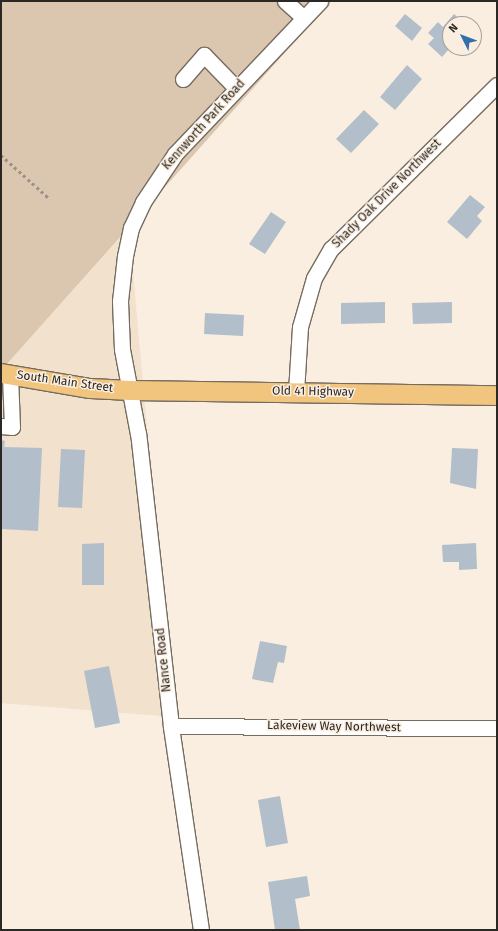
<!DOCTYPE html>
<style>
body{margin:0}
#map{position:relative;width:498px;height:931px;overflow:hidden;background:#faeee1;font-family:"Fira Sans",sans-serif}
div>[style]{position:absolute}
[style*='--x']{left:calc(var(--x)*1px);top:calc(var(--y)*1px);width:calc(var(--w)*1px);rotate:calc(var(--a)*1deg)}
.built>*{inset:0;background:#f1e1cd}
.green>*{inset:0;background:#dbc7af}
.building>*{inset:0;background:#b2beca}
.path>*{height:2.5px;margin-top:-1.25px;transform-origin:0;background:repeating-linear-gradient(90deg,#9a9188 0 3px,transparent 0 6px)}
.roads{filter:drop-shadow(1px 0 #756c60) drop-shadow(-1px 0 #756c60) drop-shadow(0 1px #756c60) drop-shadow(0 -1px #756c60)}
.minor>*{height:15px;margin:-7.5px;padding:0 7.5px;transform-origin:7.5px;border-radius:7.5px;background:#fff}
.major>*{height:19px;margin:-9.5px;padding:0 9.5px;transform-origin:9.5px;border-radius:9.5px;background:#f2c57f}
span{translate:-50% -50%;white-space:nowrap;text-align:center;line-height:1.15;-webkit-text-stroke:3px #faeee1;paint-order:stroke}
.street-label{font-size:12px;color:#2b2722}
.frame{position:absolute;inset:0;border:2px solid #2b2722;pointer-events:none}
.north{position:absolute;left:442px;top:16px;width:40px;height:40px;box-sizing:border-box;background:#faeee1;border:1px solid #a79e95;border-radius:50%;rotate:312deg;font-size:11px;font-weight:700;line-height:16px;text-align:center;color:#2b2722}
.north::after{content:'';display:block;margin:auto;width:14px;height:18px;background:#3171a7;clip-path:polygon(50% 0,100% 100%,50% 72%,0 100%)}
</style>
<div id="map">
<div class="built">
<div style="clip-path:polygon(129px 228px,173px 717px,1px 703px,1px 364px,6px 365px)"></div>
</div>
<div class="green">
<div style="clip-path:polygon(1px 1px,331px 1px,6px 365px,1px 364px)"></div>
</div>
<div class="building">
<div style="clip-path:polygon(405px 14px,422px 28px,412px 41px,395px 26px)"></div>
<div style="clip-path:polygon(454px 14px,465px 24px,450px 24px,450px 48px,442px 57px,428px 44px,434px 38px,428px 33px,438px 22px,443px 27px)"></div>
<div style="clip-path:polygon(407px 65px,422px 79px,395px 110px,380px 97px)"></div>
<div style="clip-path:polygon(364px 110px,379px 124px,351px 153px,336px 139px)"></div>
<div style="clip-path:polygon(470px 195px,485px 207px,477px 216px,482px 221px,467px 239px,447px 222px)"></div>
<div style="clip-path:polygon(271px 212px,286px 222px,265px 254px,249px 244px)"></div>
<div style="clip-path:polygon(385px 302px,385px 323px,341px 324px,341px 303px)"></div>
<div style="clip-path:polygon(452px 302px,452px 323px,413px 324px,412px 303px)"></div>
<div style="clip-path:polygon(205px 313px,244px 315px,243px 336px,204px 334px)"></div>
<div style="clip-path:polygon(1px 440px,5px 441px,4px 447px,42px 448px,38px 531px,1px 529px)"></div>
<div style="clip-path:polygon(452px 448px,478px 449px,476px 489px,450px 483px)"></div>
<div style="clip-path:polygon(61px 449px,85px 450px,82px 508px,58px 507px)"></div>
<div style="clip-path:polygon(104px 543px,104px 585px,82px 585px,82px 544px)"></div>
<div style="clip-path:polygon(476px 543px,477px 569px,459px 570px,459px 562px,443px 562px,442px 545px)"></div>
<div style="clip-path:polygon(260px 641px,287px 646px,284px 663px,278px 662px,273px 683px,252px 679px)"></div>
<div style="clip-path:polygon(109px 666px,120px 723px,95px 728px,84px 671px)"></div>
<div style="clip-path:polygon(280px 796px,288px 843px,266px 847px,258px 800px)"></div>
<div style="clip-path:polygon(307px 876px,310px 896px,295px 899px,300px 930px,275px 930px,268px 882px)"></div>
</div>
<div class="path">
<div style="--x:1;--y:155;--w:66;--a:41.9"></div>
</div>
<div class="roads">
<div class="minor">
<div style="--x:285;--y:1;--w:25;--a:42"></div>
<div style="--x:183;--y:79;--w:32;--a:-49"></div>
<div style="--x:204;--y:55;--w:46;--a:45.9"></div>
<div style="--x:296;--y:392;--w:65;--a:-86.5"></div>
<div style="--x:300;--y:327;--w:51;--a:-74.1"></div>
<div style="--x:314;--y:278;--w:34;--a:-60"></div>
<div style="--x:331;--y:249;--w:233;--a:-44.7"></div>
<div style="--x:1;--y:426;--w:11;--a:5"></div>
<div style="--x:12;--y:427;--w:52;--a:-92.2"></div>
<div style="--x:171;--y:726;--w:326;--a:0.4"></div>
<div style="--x:201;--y:930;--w:206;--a:-98.4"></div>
<div style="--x:171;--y:726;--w:294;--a:-96.4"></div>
<div style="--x:138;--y:434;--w:86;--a:-100.7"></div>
<div style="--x:122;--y:349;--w:48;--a:-92.4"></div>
<div style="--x:120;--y:301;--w:45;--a:-83.7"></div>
<div style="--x:125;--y:256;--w:29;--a:-78"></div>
<div style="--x:131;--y:228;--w:29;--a:-65"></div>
<div style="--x:143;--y:202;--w:58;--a:-56.3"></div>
<div style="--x:175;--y:154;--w:211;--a:-46.5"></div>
</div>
<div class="major">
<div style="--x:1;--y:373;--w:90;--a:9.6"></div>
<div style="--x:90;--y:388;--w:40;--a:2.9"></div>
<div style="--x:130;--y:390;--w:367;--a:0.8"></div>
</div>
</div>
<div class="street-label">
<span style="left:204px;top:125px;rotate:-48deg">Kennworth Park Road</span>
<span style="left:387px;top:194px;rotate:-45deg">Shady Oak Drive Northwest</span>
<span style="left:65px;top:382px;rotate:8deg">South Main Street</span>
<span style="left:313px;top:392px;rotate:1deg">Old 41 Highway</span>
<span style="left:164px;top:660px;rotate:-96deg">Nance Road</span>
<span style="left:334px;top:727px;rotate:1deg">Lakeview Way Northwest</span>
</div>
<div class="frame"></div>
<div class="north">N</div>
</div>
